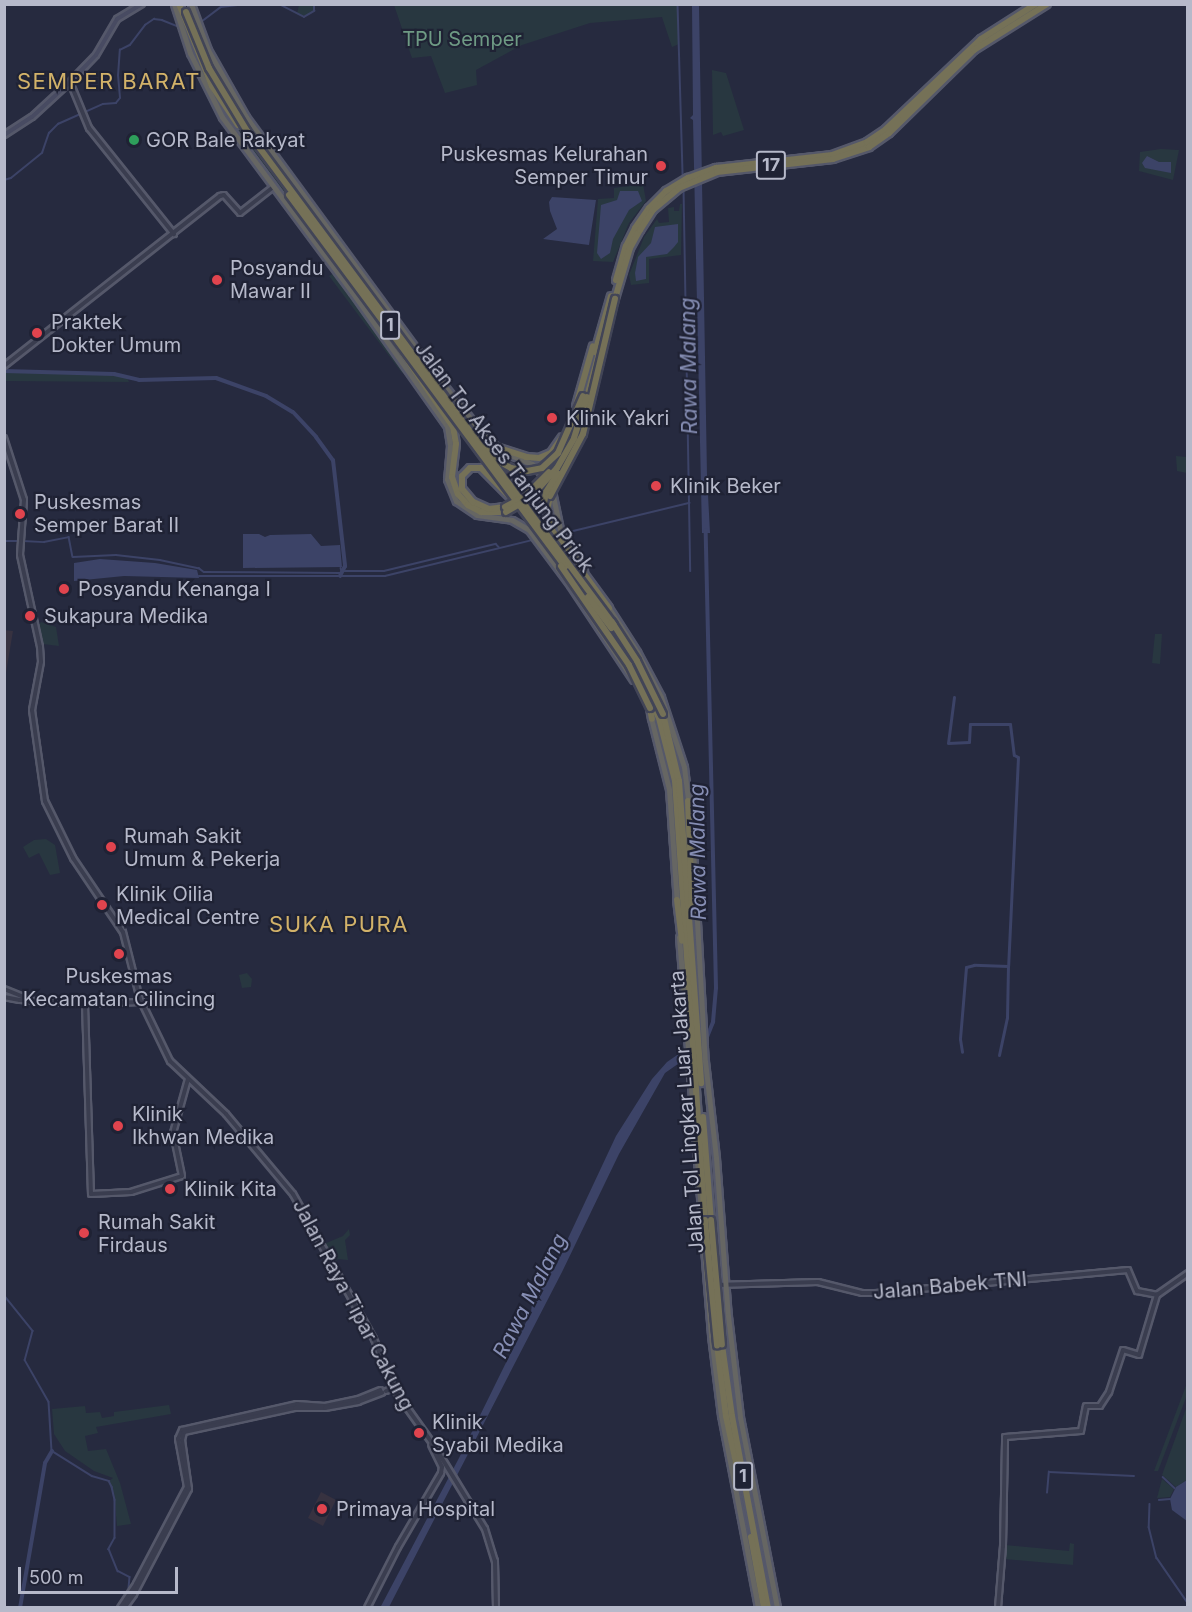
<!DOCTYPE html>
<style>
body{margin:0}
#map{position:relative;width:1192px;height:1612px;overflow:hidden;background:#262a3f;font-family:Inter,sans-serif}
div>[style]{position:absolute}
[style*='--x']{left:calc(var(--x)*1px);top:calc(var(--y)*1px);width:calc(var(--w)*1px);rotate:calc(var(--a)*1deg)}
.medical>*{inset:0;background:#373240}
.green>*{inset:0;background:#283740}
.water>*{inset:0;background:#3c4367}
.stream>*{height:1.5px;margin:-0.75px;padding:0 0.75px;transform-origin:0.75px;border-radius:0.75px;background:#3c4367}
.canal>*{height:3px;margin:-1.5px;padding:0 1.5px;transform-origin:1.5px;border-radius:1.5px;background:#3c4367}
.river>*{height:4px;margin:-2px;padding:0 2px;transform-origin:2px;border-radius:2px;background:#3c4367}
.roads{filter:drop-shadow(2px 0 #55586a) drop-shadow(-2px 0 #55586a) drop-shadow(0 2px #55586a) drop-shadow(0 -2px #55586a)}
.tertiary>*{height:4px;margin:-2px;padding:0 2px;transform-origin:2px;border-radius:2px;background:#3a3d4f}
.secondary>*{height:4px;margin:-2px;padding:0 2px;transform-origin:2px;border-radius:2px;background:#484b62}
.trunk>*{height:5px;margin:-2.5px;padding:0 2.5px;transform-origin:2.5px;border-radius:2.5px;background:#666663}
.motorway>*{height:6px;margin:-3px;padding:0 3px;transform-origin:3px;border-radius:3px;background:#757157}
.bridges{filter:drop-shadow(2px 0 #424557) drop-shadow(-2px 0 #424557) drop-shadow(0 2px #424557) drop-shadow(0 -2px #424557)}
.motorway-bridge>*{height:6px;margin:-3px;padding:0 3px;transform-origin:3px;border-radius:3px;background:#757157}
.dots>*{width:16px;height:16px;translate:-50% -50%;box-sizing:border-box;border:3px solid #1f2234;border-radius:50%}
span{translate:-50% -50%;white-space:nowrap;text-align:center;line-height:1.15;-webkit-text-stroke:4.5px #1f2234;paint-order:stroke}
.shield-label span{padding:2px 4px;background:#1f2234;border:2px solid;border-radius:4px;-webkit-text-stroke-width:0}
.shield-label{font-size:18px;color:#b6b9ca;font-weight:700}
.park-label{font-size:20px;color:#6e9a84}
.poi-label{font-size:20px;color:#b6b9ca}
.left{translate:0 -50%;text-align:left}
.right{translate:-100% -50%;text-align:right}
.street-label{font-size:20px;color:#b6b9ca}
.water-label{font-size:21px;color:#868eb4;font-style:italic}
.quarter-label{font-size:22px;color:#d2b269;letter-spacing:1.5px}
.frame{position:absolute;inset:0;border:6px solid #b6b9ca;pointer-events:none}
.scale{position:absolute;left:18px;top:1567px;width:160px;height:27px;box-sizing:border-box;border:3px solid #b6b9ca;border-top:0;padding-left:8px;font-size:18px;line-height:21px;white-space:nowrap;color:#b6b9ca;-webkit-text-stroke:4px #1f2234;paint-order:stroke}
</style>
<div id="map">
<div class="medical">
<div style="clip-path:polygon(4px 630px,13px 631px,5px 679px,4px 679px)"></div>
<div style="clip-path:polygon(321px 1492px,336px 1500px,323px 1526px,308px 1518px)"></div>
</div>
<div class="green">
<div style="clip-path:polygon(299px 5px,314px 5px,314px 12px,306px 16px,297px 14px)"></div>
<div style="clip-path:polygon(394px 5px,678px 5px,679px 44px,672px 47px,662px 17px,590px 23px,522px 45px,476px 70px,477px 85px,445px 93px,431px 56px,412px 58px)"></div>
<div style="clip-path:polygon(198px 25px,236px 103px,364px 281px,363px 289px,232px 109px,193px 28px)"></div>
<div style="clip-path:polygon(191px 38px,223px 104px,360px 292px,353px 292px,409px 370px,402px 373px,329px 276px,336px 272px,225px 122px,185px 40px)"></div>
<div style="clip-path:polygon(712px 70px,726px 73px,744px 130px,723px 136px,721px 132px,713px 135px)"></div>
<div style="clip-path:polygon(1161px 149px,1179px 150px,1173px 180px,1139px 171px,1140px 152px)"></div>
<div style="clip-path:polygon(643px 184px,646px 201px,629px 223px,613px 262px,593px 261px,598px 199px,614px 198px,614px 188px)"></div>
<div style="clip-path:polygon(680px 204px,682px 204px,681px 255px,649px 259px,649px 283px,631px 285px,629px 275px,644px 237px,657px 219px,659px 223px,669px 222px,668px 208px,674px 207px,674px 211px,679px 211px)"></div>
<div style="clip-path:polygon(5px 371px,110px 372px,127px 378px,129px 382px,5px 381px)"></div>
<div style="clip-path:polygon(1176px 456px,1187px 457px,1187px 473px,1177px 471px)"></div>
<div style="clip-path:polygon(41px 622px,56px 627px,59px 646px,43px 644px,39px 625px)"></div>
<div style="clip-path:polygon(1155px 634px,1162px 634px,1160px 664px,1152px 663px)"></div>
<div style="clip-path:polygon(46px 839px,55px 845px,60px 873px,50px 875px,39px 853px,29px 858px,23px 847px,34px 840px)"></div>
<div style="clip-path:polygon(247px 973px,252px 979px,251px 987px,242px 988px,239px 975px)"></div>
<div style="clip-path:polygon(349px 1229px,350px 1235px,345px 1240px,348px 1260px,338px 1259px,335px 1263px,324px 1244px,343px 1236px)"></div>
<div style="clip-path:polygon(1187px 1383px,1187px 1395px,1158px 1471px,1154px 1471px)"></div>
<div style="clip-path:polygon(169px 1405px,171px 1414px,96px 1427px,98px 1433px,85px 1436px,88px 1451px,106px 1449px,120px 1483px,131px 1524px,117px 1526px,114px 1493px,108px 1482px,113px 1478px,94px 1471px,65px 1451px,54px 1434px,52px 1409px,85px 1406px,86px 1413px,100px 1412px,102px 1418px,114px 1416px,114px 1412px)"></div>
<div style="clip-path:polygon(1187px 1406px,1187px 1480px,1176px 1487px,1162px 1475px)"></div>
<div style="clip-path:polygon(1162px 1479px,1174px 1489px,1170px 1497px,1157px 1498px)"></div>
<div style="clip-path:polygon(1070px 1543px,1074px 1544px,1073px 1565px,1004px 1559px,1005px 1545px,1069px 1551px)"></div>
</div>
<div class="water">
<div style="clip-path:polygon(692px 5px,699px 5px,707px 475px,710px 533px,702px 533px,693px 120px,690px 118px,693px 115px)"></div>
<div style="clip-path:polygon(1147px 156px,1159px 162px,1171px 162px,1171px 173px,1145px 168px,1142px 163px)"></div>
<div style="clip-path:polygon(620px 191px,638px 191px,642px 201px,629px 210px,613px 239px,610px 253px,601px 259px,597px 253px,601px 205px,617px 200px)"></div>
<div style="clip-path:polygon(552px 197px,596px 200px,589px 245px,543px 239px,557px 229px,550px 211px,549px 202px)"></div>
<div style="clip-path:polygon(678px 224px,678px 242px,674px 247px,667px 254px,646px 257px,646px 279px,636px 281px,635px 273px,638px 257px,651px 243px,655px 227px)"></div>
<div style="clip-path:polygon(243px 534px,259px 534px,265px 537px,270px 535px,311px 534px,321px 546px,340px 545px,342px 567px,243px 568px)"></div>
<div style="clip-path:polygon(100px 559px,155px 563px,197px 570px,199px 578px,124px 576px,74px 581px,74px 563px)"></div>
<div style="clip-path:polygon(683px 1051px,685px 1059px,665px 1073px,619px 1154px,562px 1272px,389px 1607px,380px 1608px,459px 1458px,531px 1312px,532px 1303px,556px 1264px,616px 1136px,652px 1079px,667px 1062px)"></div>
<div style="clip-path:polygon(1187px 1480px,1187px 1521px,1172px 1510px,1170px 1499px,1176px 1487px)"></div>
</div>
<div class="stream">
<div style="--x:251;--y:4;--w:10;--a:0"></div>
<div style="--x:279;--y:4;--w:28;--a:27"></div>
<div style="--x:304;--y:17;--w:12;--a:-31"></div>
<div style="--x:314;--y:11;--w:7;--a:-90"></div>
<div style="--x:678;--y:4;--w:173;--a:88.3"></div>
<div style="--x:201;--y:22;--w:25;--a:-37"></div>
<div style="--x:221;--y:7;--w:25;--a:-7"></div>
<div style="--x:4;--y:180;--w:7;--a:-16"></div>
<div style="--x:11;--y:178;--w:40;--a:-39"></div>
<div style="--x:42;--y:153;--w:21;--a:-71"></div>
<div style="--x:49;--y:133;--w:13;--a:-45"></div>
<div style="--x:58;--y:124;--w:49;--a:-24"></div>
<div style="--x:103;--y:104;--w:13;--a:-4"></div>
<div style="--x:116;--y:103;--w:6;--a:-51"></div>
<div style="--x:120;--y:98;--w:22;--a:-95"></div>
<div style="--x:118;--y:76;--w:26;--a:-86"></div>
<div style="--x:120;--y:50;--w:11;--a:-27"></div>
<div style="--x:130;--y:45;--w:25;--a:-53"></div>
<div style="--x:145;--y:25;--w:11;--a:-34"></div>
<div style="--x:154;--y:19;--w:8;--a:7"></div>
<div style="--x:162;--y:20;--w:16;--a:22"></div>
<div style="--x:684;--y:188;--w:383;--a:89"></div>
<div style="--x:565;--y:533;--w:128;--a:-13.6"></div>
<div style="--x:4;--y:541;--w:15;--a:0"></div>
<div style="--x:23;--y:541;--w:21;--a:3"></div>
<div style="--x:44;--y:542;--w:25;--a:-11"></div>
<div style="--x:69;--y:537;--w:20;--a:79"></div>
<div style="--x:73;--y:557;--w:43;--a:-2.7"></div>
<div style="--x:116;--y:555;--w:44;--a:6.5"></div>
<div style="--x:160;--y:560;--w:40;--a:12"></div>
<div style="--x:199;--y:568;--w:6;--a:39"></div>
<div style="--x:204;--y:572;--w:136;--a:0.4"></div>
<div style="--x:341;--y:568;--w:4;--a:76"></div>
<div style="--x:344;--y:571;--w:40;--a:0"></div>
<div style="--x:384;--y:571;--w:115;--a:-13.6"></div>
<div style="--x:496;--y:544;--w:4;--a:45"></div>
<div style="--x:199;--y:576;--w:186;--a:0"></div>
<div style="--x:385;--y:576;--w:152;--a:-13.7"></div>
<div style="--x:4;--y:1295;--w:46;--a:51.1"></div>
<div style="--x:33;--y:1331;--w:30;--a:105"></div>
<div style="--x:25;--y:1360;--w:48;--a:60.3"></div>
<div style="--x:49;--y:1402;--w:49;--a:86.5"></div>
<div style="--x:52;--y:1451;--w:47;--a:32"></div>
<div style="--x:92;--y:1476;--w:18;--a:16"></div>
<div style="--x:109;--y:1481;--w:7;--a:63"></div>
<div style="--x:112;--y:1487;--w:13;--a:77"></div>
<div style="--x:115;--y:1500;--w:38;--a:90"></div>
<div style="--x:115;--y:1538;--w:13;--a:119"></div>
<div style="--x:109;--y:1549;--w:24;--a:68"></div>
<div style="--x:118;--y:1571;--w:13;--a:27"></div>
<div style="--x:130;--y:1577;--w:11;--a:95"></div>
<div style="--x:1163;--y:1477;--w:16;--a:43"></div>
<div style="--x:1047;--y:1493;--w:21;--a:-85"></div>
<div style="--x:1049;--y:1472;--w:85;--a:2.7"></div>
<div style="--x:1159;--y:1500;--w:11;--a:-5"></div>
<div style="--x:1150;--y:1504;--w:23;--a:92"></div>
<div style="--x:1149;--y:1527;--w:32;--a:76"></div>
<div style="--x:1157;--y:1558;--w:55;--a:55.4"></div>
<div style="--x:129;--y:1608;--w:4;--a:-76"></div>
</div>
<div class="canal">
<div style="--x:954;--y:697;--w:46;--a:97.4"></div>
<div style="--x:948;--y:743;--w:21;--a:-3"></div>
<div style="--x:969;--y:742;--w:18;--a:-87"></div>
<div style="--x:970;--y:724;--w:40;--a:0"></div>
<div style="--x:1010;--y:724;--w:31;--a:83"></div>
<div style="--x:1014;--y:755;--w:4;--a:27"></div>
<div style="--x:1018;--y:757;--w:209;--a:92.7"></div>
<div style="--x:1008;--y:966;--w:34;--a:-178"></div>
<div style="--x:974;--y:965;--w:8;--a:166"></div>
<div style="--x:966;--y:967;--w:72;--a:94.8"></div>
<div style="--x:960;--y:1039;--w:13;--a:81"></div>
<div style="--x:999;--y:1055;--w:38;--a:-78"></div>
<div style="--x:1007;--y:1018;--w:52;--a:-88.9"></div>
</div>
<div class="river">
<div style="--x:4;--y:371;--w:110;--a:1.6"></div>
<div style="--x:114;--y:374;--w:26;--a:13"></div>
<div style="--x:139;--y:380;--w:77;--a:-1.5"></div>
<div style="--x:216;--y:378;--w:53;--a:19.8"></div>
<div style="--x:266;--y:396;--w:31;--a:31"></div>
<div style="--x:293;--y:412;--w:34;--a:47"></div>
<div style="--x:316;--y:437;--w:29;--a:54"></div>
<div style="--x:333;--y:460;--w:107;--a:83.5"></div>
<div style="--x:345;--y:566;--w:11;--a:117"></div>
<div style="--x:697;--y:1047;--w:9;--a:-32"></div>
<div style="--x:705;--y:1042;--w:22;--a:-68"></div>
<div style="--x:713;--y:1022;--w:34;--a:-85"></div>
<div style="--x:716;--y:988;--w:458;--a:-91.3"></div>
<div style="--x:20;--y:1608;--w:147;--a:-80.2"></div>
<div style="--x:45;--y:1463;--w:14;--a:-60"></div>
</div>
<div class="roads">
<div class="tertiary">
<div style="--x:70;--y:82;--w:50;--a:67.6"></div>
<div style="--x:89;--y:128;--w:136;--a:51.3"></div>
<div style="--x:4;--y:366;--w:275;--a:-38.2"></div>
<div style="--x:220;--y:196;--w:4;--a:-14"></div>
<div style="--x:224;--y:195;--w:24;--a:48"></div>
<div style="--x:240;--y:213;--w:41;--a:-38"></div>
<div style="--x:4;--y:438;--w:65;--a:72.1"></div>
<div style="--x:24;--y:500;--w:55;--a:94.2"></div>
<div style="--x:20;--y:555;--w:94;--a:77.7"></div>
<div style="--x:40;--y:647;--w:15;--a:86"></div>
<div style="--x:41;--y:662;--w:49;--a:100.6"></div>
<div style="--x:32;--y:710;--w:92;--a:81.9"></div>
<div style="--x:45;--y:801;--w:64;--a:63.8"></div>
<div style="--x:73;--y:858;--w:89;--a:56"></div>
<div style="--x:123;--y:932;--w:69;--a:75.8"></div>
<div style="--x:140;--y:999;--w:69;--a:64.2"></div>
<div style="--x:170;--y:1061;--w:77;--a:43.4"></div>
<div style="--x:226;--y:1114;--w:104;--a:50.1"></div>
<div style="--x:293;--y:1194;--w:166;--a:60.8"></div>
<div style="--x:374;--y:1339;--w:56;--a:68"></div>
<div style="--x:395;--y:1391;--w:69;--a:54.5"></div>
<div style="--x:435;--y:1447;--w:96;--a:58.6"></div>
<div style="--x:485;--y:1529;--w:34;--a:73"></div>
<div style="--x:495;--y:1561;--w:47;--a:88.8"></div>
<div style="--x:4;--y:989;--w:24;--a:22"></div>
<div style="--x:4;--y:997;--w:16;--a:11"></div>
<div style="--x:20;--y:1000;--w:65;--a:3.5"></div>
<div style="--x:85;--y:1004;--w:56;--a:-2"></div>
<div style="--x:85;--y:1004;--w:190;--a:88.2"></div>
<div style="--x:91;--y:1194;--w:40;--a:-2.9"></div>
<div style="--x:131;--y:1192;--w:53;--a:-17.4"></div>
<div style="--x:182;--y:1176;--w:44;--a:-101.8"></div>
<div style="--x:173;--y:1133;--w:56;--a:-74.5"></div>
<div style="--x:716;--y:1285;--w:102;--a:-1.7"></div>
<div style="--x:818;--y:1282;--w:45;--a:14"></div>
<div style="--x:862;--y:1293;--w:14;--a:0"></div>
<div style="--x:876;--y:1293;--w:253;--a:-5.2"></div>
<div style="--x:1128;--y:1270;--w:23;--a:67"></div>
<div style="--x:1137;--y:1291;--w:20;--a:11"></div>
<div style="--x:1157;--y:1295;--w:38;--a:-35"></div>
<div style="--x:386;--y:1391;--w:9;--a:-21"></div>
<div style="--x:120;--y:1608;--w:29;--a:-56"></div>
<div style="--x:136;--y:1584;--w:110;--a:-62.3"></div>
<div style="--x:187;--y:1487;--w:49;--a:-100.6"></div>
<div style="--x:178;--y:1439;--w:10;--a:-66"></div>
<div style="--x:182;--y:1430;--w:118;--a:-12.7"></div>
<div style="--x:297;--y:1404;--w:28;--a:4"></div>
<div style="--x:325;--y:1406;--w:34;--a:-12"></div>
<div style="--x:358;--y:1399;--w:24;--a:-22"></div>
<div style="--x:124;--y:1608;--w:17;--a:-54"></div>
<div style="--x:134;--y:1594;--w:119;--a:-62.4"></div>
<div style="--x:189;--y:1489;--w:49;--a:-98.1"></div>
<div style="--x:182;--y:1440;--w:8;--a:-76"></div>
<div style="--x:184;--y:1432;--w:114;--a:-12.2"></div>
<div style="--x:295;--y:1408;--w:30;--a:0"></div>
<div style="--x:325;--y:1408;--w:34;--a:-10"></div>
<div style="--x:358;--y:1402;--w:26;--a:-21"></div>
<div style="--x:367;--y:1608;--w:68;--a:-63.1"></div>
<div style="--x:398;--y:1547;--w:86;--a:-59.8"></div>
<div style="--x:441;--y:1473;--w:6;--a:-81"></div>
<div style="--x:442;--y:1467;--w:25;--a:-116"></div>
<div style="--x:998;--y:1608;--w:62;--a:-85.4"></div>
<div style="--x:1003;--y:1546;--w:109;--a:-88.9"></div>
<div style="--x:1005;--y:1437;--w:76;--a:-4.5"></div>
<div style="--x:1081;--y:1431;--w:25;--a:-79"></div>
<div style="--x:1086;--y:1406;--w:14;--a:0"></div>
<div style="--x:1100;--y:1406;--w:17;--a:-57"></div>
<div style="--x:1109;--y:1392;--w:44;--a:-71.6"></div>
<div style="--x:1123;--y:1350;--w:17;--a:17"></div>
<div style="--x:1139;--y:1355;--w:63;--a:-73.3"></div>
</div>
<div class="secondary">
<div style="--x:4;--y:135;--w:33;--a:-33"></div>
<div style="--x:32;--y:117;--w:52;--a:-42.6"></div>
<div style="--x:70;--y:82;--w:37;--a:-46"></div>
<div style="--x:96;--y:55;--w:42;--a:-59.7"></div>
<div style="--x:117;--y:19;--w:29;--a:-31"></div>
</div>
<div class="trunk">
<div style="--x:174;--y:4;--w:52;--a:71.9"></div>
<div style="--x:190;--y:53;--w:72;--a:63.4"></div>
<div style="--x:222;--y:117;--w:218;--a:53.4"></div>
<div style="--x:352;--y:292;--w:164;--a:54.7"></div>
<div style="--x:447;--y:426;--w:20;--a:81"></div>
<div style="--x:450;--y:446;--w:33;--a:95"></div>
<div style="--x:447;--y:479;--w:24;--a:68"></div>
<div style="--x:456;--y:501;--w:25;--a:34"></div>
<div style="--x:477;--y:515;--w:35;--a:8"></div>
<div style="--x:512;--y:520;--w:20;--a:30"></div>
<div style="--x:529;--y:530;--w:69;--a:53.3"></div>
<div style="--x:570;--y:585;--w:114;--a:56.4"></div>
<div style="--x:191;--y:4;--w:49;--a:69.7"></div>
<div style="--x:208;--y:50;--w:77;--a:60.4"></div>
<div style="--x:246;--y:117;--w:319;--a:53.7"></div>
<div style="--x:435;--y:374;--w:82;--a:51.4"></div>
<div style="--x:486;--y:438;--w:16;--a:40"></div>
<div style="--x:508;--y:454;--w:26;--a:23"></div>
<div style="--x:532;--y:464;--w:18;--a:45"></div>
<div style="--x:552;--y:491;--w:44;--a:78.2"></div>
<div style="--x:561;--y:534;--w:43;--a:57.4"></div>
<div style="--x:607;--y:605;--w:56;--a:57.4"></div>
<div style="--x:637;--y:652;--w:51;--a:61.9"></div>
<div style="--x:661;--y:697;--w:74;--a:71.8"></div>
<div style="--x:684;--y:767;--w:38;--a:83"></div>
<div style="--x:651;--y:718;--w:73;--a:75.8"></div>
<div style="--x:669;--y:789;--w:115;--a:86"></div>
<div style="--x:692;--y:832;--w:229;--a:86.8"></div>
<div style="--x:705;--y:1061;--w:98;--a:83.5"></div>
<div style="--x:716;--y:1158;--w:158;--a:85.7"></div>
<div style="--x:728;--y:1316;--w:102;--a:83.2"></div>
<div style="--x:740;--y:1417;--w:195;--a:79"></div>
<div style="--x:679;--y:937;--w:400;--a:85.4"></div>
<div style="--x:711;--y:1336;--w:80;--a:82.8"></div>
<div style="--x:721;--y:1415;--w:197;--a:79.1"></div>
</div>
<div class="motorway">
<div style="--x:179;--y:4;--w:88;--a:68.1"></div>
<div style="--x:212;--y:86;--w:47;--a:56.3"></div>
<div style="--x:616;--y:280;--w:35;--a:-74"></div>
<div style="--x:626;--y:246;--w:20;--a:-63"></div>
<div style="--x:635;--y:228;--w:24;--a:-55"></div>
<div style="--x:649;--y:208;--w:24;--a:-45"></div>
<div style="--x:666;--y:191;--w:26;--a:-31"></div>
<div style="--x:688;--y:178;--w:30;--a:-20"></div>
<div style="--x:716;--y:168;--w:117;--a:-6.4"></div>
<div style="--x:832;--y:155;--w:37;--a:-20"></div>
<div style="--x:867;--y:142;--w:23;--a:-34"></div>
<div style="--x:886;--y:129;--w:131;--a:-43.5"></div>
<div style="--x:981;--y:39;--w:65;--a:-32.5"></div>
<div style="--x:614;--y:302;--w:56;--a:-73.5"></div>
<div style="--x:630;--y:248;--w:21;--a:-61"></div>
<div style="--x:640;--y:230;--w:24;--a:-57"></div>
<div style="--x:653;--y:210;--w:34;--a:-40"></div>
<div style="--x:679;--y:188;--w:41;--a:-22.8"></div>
<div style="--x:717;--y:172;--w:117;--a:-6.4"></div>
<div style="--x:833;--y:159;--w:38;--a:-18"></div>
<div style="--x:869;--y:147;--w:24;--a:-35"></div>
<div style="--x:889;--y:133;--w:119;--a:-44.3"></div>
<div style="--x:974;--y:50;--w:86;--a:-32.2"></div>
<div style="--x:393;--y:339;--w:107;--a:55.7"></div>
<div style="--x:453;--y:427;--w:17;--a:80"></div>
<div style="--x:456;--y:444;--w:33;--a:97"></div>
<div style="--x:452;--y:477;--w:18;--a:71"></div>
<div style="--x:458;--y:494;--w:15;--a:48"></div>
<div style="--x:468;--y:505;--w:15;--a:28"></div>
<div style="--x:481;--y:512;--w:25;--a:0"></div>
<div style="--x:595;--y:352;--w:58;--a:-74.1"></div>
<div style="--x:587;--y:397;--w:50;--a:-74.8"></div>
<div style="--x:576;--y:406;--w:62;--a:-74.2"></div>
<div style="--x:462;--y:416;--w:38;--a:51"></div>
<div style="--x:496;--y:447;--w:32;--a:18"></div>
<div style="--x:526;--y:457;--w:13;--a:4"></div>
<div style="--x:539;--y:458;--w:13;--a:-23"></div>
<div style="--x:551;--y:453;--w:19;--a:-55"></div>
<div style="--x:550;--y:496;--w:16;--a:101"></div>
<div style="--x:547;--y:512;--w:17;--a:77"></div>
<div style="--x:551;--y:529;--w:98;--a:53.7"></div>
<div style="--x:505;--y:507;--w:16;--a:173"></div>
<div style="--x:489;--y:509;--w:17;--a:-156"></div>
<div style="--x:473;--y:502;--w:17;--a:-130"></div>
<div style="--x:462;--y:489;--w:13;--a:-90"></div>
<div style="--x:462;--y:476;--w:11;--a:-45"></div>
<div style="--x:470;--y:468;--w:11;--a:0"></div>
<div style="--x:481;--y:468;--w:40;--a:45"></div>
<div style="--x:611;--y:628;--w:60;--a:60"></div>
<div style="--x:641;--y:680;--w:42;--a:64.7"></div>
<div style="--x:659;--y:718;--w:65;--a:75.7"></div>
<div style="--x:675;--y:781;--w:440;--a:86.1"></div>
<div style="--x:650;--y:708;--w:11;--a:80"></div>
<div style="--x:663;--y:714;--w:69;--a:76.6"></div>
<div style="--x:679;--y:781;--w:303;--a:85.8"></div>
<div style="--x:688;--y:801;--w:105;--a:87.8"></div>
<div style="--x:677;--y:900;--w:41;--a:83"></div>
<div style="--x:703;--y:1117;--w:103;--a:85.6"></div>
<div style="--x:717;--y:1345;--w:72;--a:82.8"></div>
<div style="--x:726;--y:1416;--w:62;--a:78"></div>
<div style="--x:722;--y:1345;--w:72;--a:82"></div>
<div style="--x:732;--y:1416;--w:195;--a:79.4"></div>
<div style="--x:751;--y:1537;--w:72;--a:79.6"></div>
</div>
</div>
<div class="bridges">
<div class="motorway-bridge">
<div style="--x:186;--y:12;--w:61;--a:67.7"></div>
<div style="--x:209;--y:68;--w:74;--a:58.9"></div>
<div style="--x:247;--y:131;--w:615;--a:53.39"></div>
<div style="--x:289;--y:195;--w:463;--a:53.4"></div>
<div style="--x:486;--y:446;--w:23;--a:47"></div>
<div style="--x:502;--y:463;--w:10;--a:29"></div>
<div style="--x:511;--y:468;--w:16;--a:11"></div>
<div style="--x:527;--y:471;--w:15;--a:-11"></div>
<div style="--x:542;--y:468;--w:22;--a:-43"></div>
<div style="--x:558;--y:453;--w:62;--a:-66.3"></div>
<div style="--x:550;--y:496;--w:70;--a:-62"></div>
<div style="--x:583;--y:434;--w:139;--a:-76.7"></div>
<div style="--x:505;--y:507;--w:21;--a:-28"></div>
<div style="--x:524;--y:497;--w:35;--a:-45"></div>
<div style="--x:543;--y:509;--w:17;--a:-80"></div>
<div style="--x:546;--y:492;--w:22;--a:-58"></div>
<div style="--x:506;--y:512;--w:28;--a:-30"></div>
<div style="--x:530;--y:498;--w:40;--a:-48"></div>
<div style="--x:557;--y:468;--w:34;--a:-60"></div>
<div style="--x:574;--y:438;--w:43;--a:-72.4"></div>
<div style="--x:561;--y:566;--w:120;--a:55.5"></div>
<div style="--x:629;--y:665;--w:48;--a:64"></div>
<div style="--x:588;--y:597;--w:39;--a:53"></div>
<div style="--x:612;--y:622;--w:46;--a:57.3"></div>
<div style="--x:637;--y:661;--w:59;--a:63.9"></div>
<div style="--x:705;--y:1220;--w:126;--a:84.5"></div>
<div style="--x:711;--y:1220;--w:125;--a:85"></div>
</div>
</div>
<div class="dots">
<div style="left:134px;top:140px;background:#2e9e5b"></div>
<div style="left:661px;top:166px;background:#e0444e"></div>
<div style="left:217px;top:280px;background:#e0444e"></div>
<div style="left:37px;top:333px;background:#e0444e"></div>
<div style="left:552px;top:418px;background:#e0444e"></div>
<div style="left:656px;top:486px;background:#e0444e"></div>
<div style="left:20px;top:514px;background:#e0444e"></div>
<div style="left:64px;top:589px;background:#e0444e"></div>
<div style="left:30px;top:616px;background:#e0444e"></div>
<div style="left:111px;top:847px;background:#e0444e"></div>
<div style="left:102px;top:905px;background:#e0444e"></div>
<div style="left:119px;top:954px;background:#e0444e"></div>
<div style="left:118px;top:1126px;background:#e0444e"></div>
<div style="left:170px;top:1189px;background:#e0444e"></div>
<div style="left:84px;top:1233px;background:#e0444e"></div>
<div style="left:419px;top:1433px;background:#e0444e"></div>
<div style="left:322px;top:1509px;background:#e0444e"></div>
</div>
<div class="shield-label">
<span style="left:771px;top:165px">17</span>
<span style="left:390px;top:325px">1</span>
<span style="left:743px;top:1476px">1</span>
</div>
<div class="park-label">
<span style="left:462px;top:39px">TPU Semper</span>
</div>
<div class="poi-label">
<span class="left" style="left:146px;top:140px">GOR Bale Rakyat</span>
<span class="right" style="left:648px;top:166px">Puskesmas Kelurahan<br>Semper Timur</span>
<span class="left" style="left:230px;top:280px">Posyandu<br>Mawar II</span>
<span class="left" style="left:51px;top:334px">Praktek<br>Dokter Umum</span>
<span class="left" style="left:566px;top:418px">Klinik Yakri</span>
<span class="left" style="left:670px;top:486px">Klinik Beker</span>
<span class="left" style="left:34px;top:514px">Puskesmas<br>Semper Barat II</span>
<span class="left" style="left:78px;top:589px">Posyandu Kenanga I</span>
<span class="left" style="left:44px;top:616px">Sukapura Medika</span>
<span class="left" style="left:124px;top:848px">Rumah Sakit<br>Umum &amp; Pekerja</span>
<span class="left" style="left:116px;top:906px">Klinik Oilia<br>Medical Centre</span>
<span style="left:119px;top:988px">Puskesmas<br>Kecamatan Cilincing</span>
<span class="left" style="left:132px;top:1126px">Klinik<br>Ikhwan Medika</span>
<span class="left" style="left:184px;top:1189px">Klinik Kita</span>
<span class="left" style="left:98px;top:1234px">Rumah Sakit<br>Firdaus</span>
<span class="left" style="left:432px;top:1434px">Klinik<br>Syabil Medika</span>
<span class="left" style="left:336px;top:1509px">Primaya Hospital</span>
</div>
<div class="street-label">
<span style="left:504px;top:457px;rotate:53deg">Jalan Tol Akses Tanjung Priok</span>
<span style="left:687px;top:1112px;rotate:-94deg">Jalan Tol Lingkar Luar Jakarta</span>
<span style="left:950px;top:1286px;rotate:-5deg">Jalan Babek TNI</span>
<span style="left:353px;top:1305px;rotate:62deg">Jalan Raya Tipar Cakung</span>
</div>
<div class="water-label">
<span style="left:689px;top:366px;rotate:-91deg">Rawa Malang</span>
<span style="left:698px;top:852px;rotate:-91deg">Rawa Malang</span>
<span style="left:530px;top:1296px;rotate:-63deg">Rawa Malang</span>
</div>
<div class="quarter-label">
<span style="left:109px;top:82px">SEMPER BARAT</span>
<span style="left:339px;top:925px">SUKA PURA</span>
</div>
<div class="frame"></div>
<div class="scale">500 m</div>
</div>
